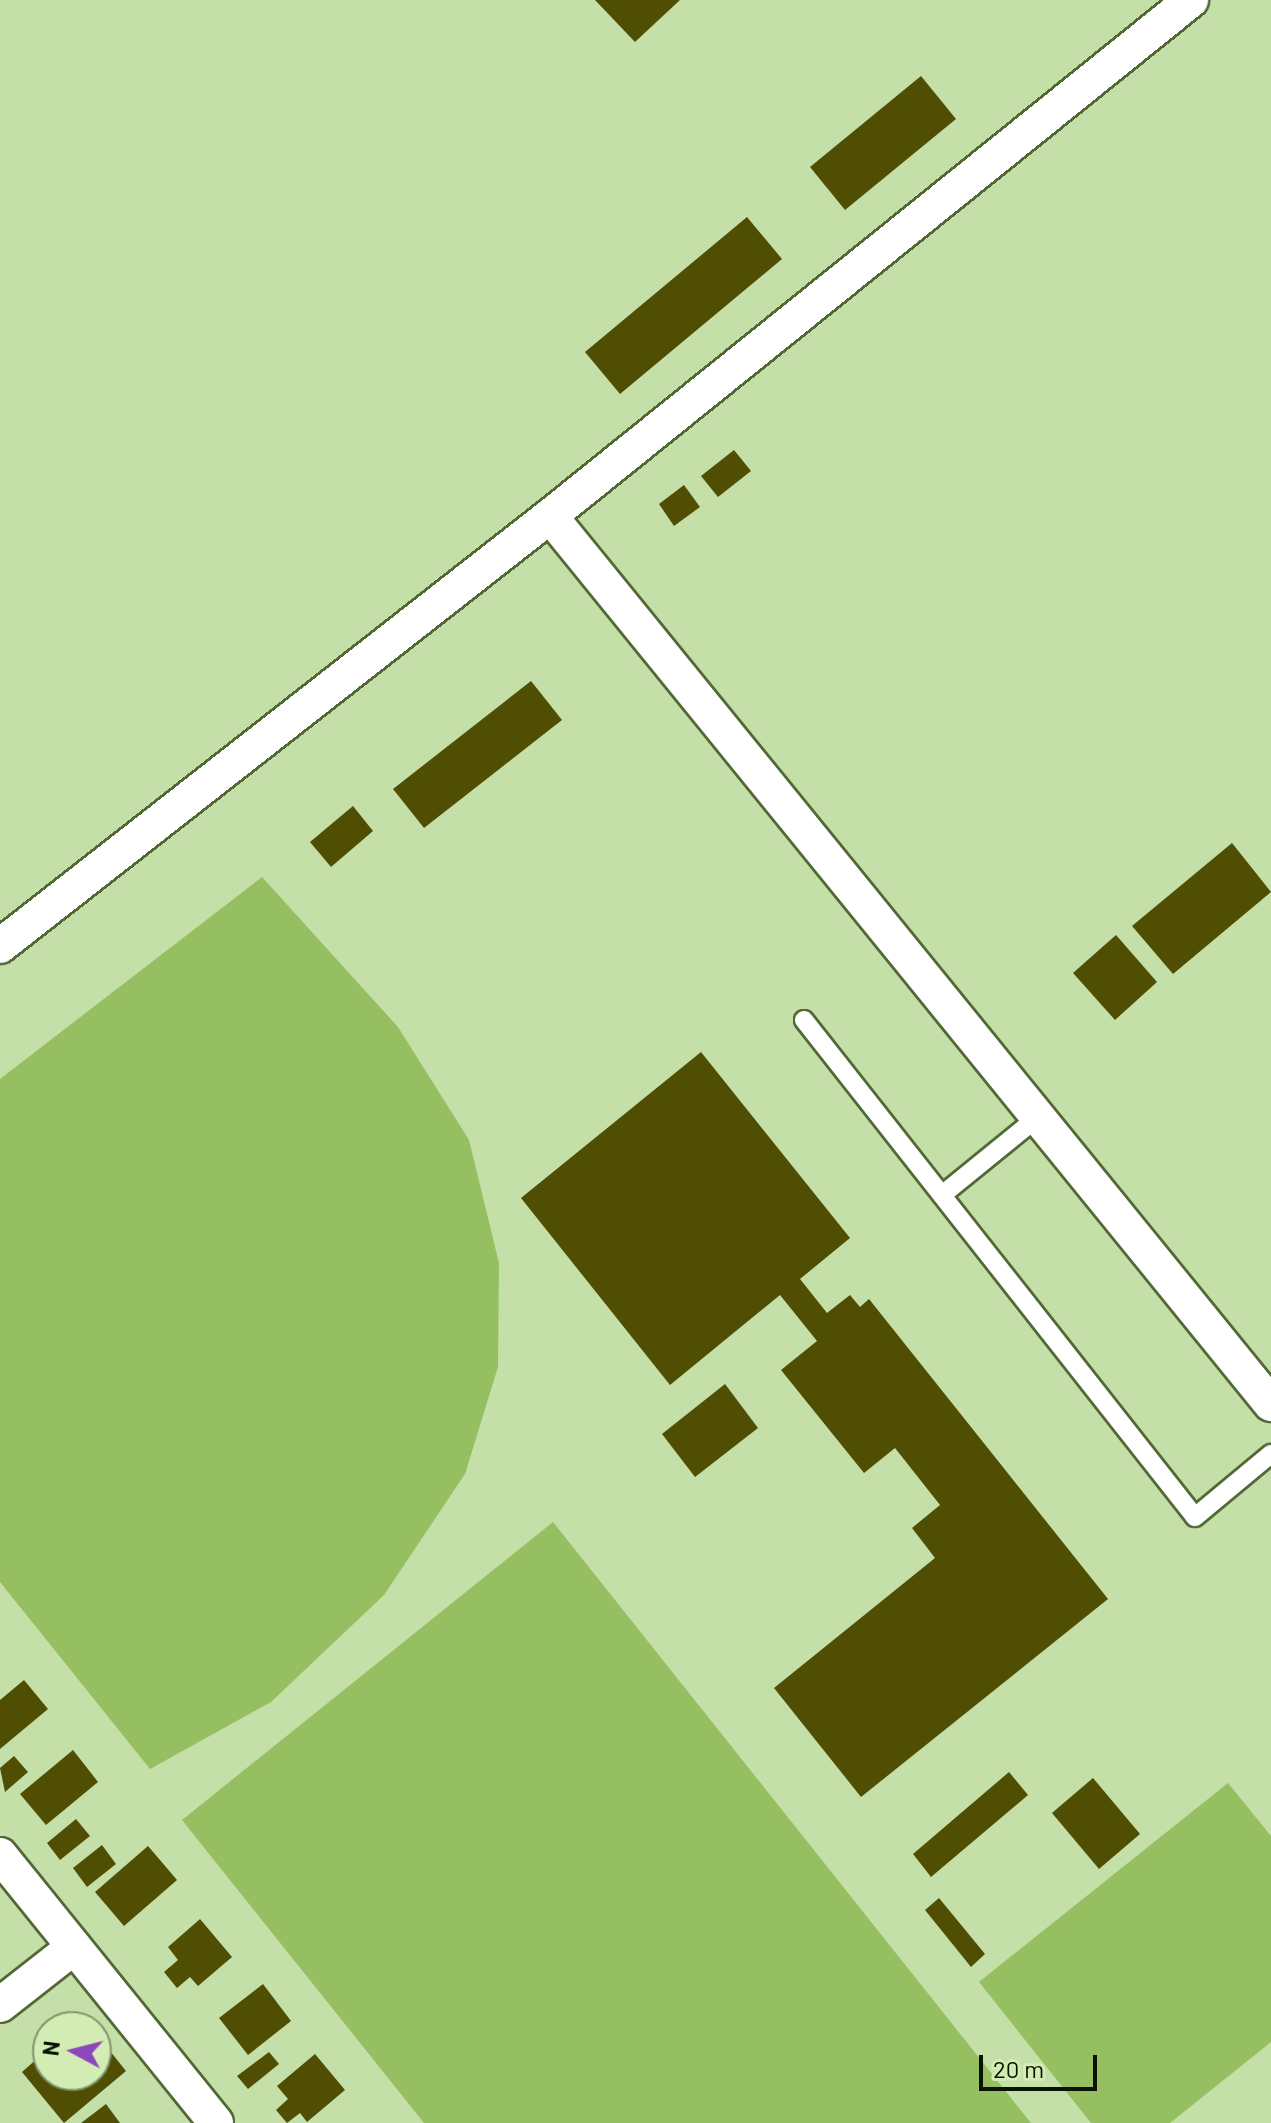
<!DOCTYPE html>
<style>
body{margin:0}
#map{position:relative;width:1271px;height:2123px;overflow:hidden;background:#c5dfa8;font-family:Barlow,sans-serif}
div>[style]{position:absolute}
[style*='--x']{left:calc(var(--x)*1px);top:calc(var(--y)*1px);width:calc(var(--w)*1px);rotate:calc(var(--a)*1deg)}
.green>*{inset:0;background:#95bf60}
.building>*{inset:0;background:#4f4e03}
.roads{filter:drop-shadow(2px 0 #526936) drop-shadow(-2px 0 #526936) drop-shadow(0 2px #526936) drop-shadow(0 -2px #526936)}
.service>*{height:18px;margin:-9px;padding:0 9px;transform-origin:9px;border-radius:9px;background:#fff}
.minor>*{height:34px;margin:-17px;padding:0 17px;transform-origin:17px;border-radius:17px;background:#fff}
span{translate:-50% -50%;white-space:nowrap;text-align:center;line-height:1.15;-webkit-text-stroke:8px #d2ecb4;paint-order:stroke}
.north{position:absolute;left:32px;top:2011px;width:80px;height:80px;box-sizing:border-box;background:#d2ecb4;border:2px solid #82956c;border-radius:50%;rotate:277deg;font-size:22px;font-weight:700;line-height:32px;text-align:center;color:#0a1301}
.north::after{content:'';display:block;margin:auto;width:28px;height:36px;background:#8c47bb;clip-path:polygon(50% 0,100% 100%,50% 72%,0 100%)}
.scale{position:absolute;left:979px;top:2055px;width:118px;height:36px;box-sizing:border-box;border:4px solid #0a1301;border-top:0;padding-left:10px;font-size:24px;line-height:28px;white-space:nowrap;color:#0a1301;-webkit-text-stroke:6px #d2ecb4;paint-order:stroke}
</style>
<div id="map">
<div class="green">
<div style="clip-path:polygon(262px 877px,398px 1027px,469px 1140px,499px 1263px,498px 1367px,465px 1474px,384px 1595px,271px 1702px,150px 1769px,0 1582px,0 1079px)"></div>
<div style="clip-path:polygon(553px 1522px,1031px 2123px,424px 2123px,182px 1820px)"></div>
<div style="clip-path:polygon(1228px 1783px,1271px 1836px,1271px 2042px,1170px 2123px,1091px 2123px,979px 1982px)"></div>
</div>
<div class="building">
<div style="clip-path:polygon(595px 0,680px 0,635px 42px)"></div>
<div style="clip-path:polygon(921px 76px,956px 119px,845px 210px,810px 167px)"></div>
<div style="clip-path:polygon(747px 217px,782px 259px,620px 394px,585px 352px)"></div>
<div style="clip-path:polygon(734px 450px,751px 471px,718px 497px,701px 476px)"></div>
<div style="clip-path:polygon(684px 485px,700px 507px,674px 526px,659px 504px)"></div>
<div style="clip-path:polygon(531px 681px,562px 720px,424px 828px,393px 789px)"></div>
<div style="clip-path:polygon(353px 806px,373px 831px,331px 867px,310px 842px)"></div>
<div style="clip-path:polygon(1232px 843px,1271px 892px,1173px 974px,1132px 926px)"></div>
<div style="clip-path:polygon(1116px 935px,1157px 982px,1115px 1020px,1073px 973px)"></div>
<div style="clip-path:polygon(701px 1052px,850px 1238px,800px 1279px,827px 1313px,850px 1295px,860px 1307px,869px 1299px,1108px 1599px,861px 1797px,774px 1688px,935px 1558px,912px 1528px,940px 1505px,895px 1448px,864px 1473px,781px 1370px,817px 1341px,780px 1295px,670px 1385px,521px 1198px)"></div>
<div style="clip-path:polygon(725px 1384px,758px 1428px,695px 1477px,662px 1434px)"></div>
<div style="clip-path:polygon(24px 1680px,48px 1709px,0 1749px,0 1700px)"></div>
<div style="clip-path:polygon(73px 1750px,98px 1782px,46px 1825px,20px 1794px)"></div>
<div style="clip-path:polygon(14px 1756px,28px 1772px,5px 1792px,0 1768px)"></div>
<div style="clip-path:polygon(1009px 1772px,1028px 1795px,931px 1877px,913px 1854px)"></div>
<div style="clip-path:polygon(1093px 1778px,1140px 1834px,1099px 1869px,1052px 1813px)"></div>
<div style="clip-path:polygon(76px 1819px,90px 1836px,60px 1860px,47px 1843px)"></div>
<div style="clip-path:polygon(102px 1845px,116px 1864px,87px 1887px,73px 1868px)"></div>
<div style="clip-path:polygon(148px 1846px,177px 1880px,124px 1926px,95px 1892px)"></div>
<div style="clip-path:polygon(939px 1898px,985px 1954px,971px 1967px,925px 1910px)"></div>
<div style="clip-path:polygon(200px 1919px,232px 1957px,198px 1986px,190px 1977px,177px 1988px,164px 1972px,178px 1960px,168px 1947px)"></div>
<div style="clip-path:polygon(263px 1984px,291px 2021px,248px 2055px,219px 2018px)"></div>
<div style="clip-path:polygon(106px 2046px,126px 2071px,64px 2123px,22px 2072px,48px 2049px,48px 2075px,96px 2075px,96px 2055px)"></div>
<div style="clip-path:polygon(269px 2052px,279px 2064px,248px 2089px,237px 2076px)"></div>
<div style="clip-path:polygon(315px 2054px,345px 2090px,307px 2122px,300px 2113px,287px 2123px,276px 2110px,288px 2099px,277px 2086px)"></div>
<div style="clip-path:polygon(106px 2104px,120px 2123px,81px 2123px)"></div>
</div>
<div class="roads">
<div class="service">
<div style="--x:804;--y:1020;--w:632;--a:51.81"></div>
<div style="--x:1195;--y:1517;--w:99;--a:-39.7"></div>
<div style="--x:942;--y:1195;--w:124;--a:-39.1"></div>
</div>
<div class="minor">
<div style="--x:550;--y:516;--w:1144;--a:50.93"></div>
<div style="--x:0;--y:946;--w:698;--a:-38.02"></div>
<div style="--x:550;--y:516;--w:823;--a:-38.83"></div>
<div style="--x:0;--y:1855;--w:344;--a:51.1"></div>
<div style="--x:0;--y:2005;--w:94;--a:-38.1"></div>
</div>
</div>
<div class="north">N</div>
<div class="scale">20 m</div>
</div>
